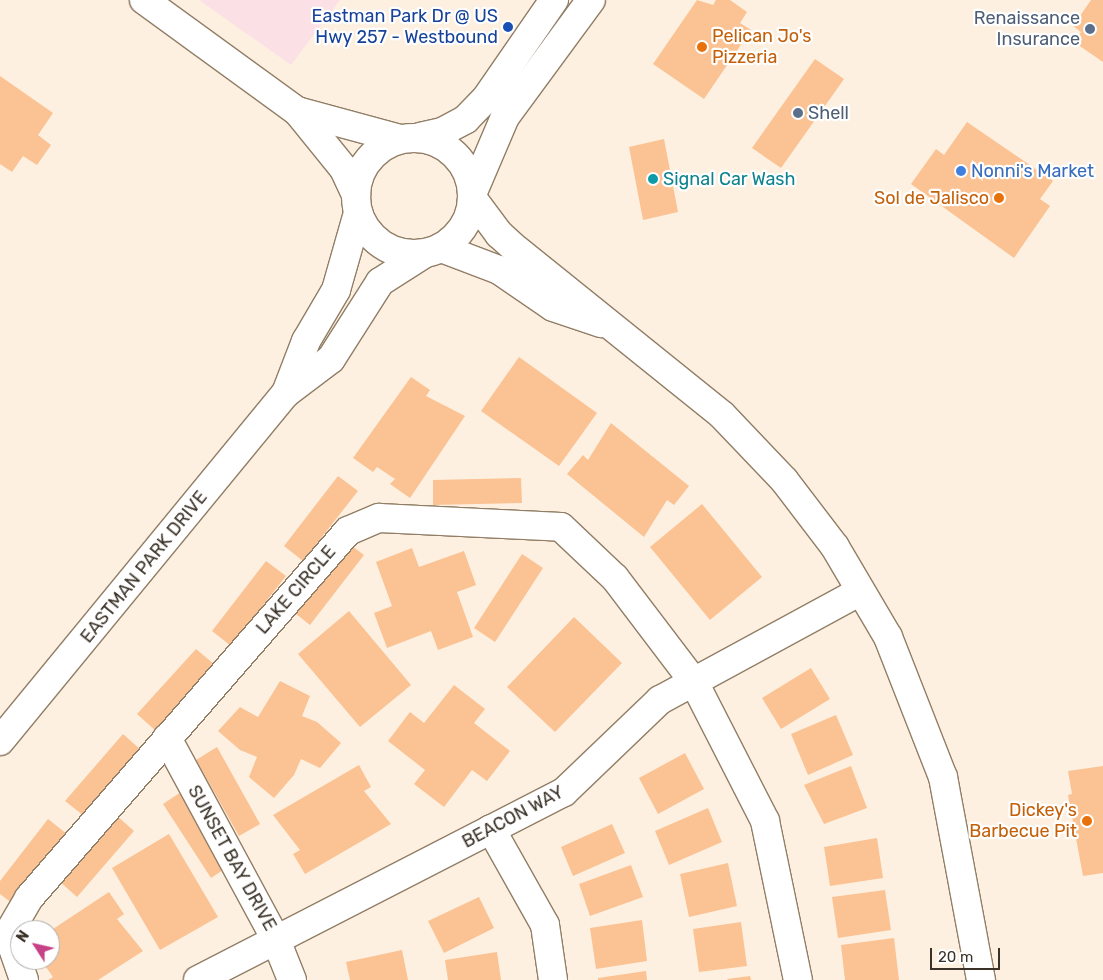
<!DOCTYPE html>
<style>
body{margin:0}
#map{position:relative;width:1103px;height:980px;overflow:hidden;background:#fdf0e0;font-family:Rubik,sans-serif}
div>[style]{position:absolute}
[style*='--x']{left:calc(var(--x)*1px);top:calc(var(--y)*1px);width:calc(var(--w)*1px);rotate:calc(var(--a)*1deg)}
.industrial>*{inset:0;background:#fbe0e6}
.building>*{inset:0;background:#fbc293}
.roads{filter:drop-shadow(1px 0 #917e66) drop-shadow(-1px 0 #917e66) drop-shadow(0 1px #917e66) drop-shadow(0 -1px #917e66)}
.minor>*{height:28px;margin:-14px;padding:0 14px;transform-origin:14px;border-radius:14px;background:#fff}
.tertiary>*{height:28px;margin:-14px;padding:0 14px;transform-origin:14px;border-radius:14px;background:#fff}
.tertiary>.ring{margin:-14px;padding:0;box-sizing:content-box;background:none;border:28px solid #fff;border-radius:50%}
.dots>*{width:14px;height:14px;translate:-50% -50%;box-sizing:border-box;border:2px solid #fff;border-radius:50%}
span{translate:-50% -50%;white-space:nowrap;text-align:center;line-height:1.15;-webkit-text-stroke:4.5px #fff;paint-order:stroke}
.transit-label{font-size:18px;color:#164399}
.right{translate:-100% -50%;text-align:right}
.service-label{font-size:18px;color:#4e5e75}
.left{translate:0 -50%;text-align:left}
.food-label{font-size:18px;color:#c56008}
.shop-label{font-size:18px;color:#366cbe}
.culture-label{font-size:18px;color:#0d838f}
.street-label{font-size:18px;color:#3a3228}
.north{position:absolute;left:10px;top:920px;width:50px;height:50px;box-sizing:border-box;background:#fff;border:1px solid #b0ada9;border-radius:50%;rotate:305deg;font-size:14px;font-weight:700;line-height:20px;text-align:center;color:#3a3228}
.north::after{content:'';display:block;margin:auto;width:18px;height:22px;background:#c64287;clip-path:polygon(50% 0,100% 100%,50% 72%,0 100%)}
.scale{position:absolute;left:930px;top:948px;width:70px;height:22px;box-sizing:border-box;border:2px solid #3a3228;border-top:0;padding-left:6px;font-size:15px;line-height:18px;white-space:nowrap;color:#3a3228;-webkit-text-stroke:4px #fff;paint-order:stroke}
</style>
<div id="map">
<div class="industrial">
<div style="clip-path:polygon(199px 0,340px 0,291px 65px)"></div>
</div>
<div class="building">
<div style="clip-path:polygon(697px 0,713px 5px,716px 0,730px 0,747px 12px,740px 23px,751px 30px,704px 99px,653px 64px)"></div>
<div style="clip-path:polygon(1091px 0,1103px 0,1103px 62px,1074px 42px,1081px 32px,1073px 26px)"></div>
<div style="clip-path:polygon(815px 59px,844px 79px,781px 168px,752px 148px)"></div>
<div style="clip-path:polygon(0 76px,53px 113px,38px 135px,51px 145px,37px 165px,23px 156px,12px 172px,0 164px)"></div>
<div style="clip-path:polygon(967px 122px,1053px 181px,1040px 199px,1050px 206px,1014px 258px,911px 184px,936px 149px,944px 155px)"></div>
<div style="clip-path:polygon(664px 139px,678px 212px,643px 220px,629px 147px)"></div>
<div style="clip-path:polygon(519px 357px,597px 413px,559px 466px,481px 411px)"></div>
<div style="clip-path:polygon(411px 377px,430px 390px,426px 396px,465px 416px,410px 498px,390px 484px,395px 479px,377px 467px,373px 472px,353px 458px)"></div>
<div style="clip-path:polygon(611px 423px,689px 486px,674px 505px,667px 500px,644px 537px,567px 474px,583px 455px,588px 460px)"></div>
<div style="clip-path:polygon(338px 476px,358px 491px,303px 561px,284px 546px)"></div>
<div style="clip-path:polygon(521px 478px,522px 503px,433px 505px,433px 480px)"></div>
<div style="clip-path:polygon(702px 504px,762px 577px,710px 620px,650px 547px)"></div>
<div style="clip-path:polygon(344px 540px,364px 555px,310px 625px,291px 610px)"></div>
<div style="clip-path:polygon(412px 548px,419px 567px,464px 551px,476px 585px,457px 592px,473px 637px,438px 650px,431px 631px,387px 648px,374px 613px,392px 606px,376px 562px)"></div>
<div style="clip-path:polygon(522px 554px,543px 568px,495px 642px,474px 628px)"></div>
<div style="clip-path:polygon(266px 561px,286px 576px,231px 646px,212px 631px)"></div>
<div style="clip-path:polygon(349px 611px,411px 685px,360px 727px,298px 654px)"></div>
<div style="clip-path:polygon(574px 617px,622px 663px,555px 732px,507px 687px)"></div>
<div style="clip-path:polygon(196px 649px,215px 665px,156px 731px,137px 714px)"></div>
<div style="clip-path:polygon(811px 668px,830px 699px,781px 729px,762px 698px)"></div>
<div style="clip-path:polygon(280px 681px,310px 696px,302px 716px,317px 722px,341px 743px,320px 768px,301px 759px,294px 775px,274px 798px,249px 777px,257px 757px,240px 750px,218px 731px,240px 707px,258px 717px)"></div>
<div style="clip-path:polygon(454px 685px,485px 709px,474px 723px,510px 751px,487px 781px,472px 770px,444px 807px,414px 784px,425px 770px,388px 741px,410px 712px,424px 723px)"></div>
<div style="clip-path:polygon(836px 715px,853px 755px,808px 775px,791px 734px)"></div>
<div style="clip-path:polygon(123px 734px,141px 750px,84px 816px,65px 801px)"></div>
<div style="clip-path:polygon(217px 747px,260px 824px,239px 836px,196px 760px)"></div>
<div style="clip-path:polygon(685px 753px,704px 789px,658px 814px,639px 778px)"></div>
<div style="clip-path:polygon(359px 765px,371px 787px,364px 791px,391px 824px,305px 874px,293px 854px,300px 850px,273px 815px)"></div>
<div style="clip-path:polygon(851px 766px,867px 808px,824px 824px,804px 785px)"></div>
<div style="clip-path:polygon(1103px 766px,1103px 873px,1083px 876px,1068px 795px,1072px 794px,1068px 771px)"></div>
<div style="clip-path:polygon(184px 790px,232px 864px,211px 878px,163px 804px)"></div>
<div style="clip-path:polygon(708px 808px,722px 842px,669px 865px,655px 831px)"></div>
<div style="clip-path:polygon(116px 815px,134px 831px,77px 897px,59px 881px)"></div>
<div style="clip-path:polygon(48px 819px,67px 834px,13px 904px,0 894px,0 881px)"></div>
<div style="clip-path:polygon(612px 824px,625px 853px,573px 876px,561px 847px)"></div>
<div style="clip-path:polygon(169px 834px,218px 917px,160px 950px,112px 868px)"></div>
<div style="clip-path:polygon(877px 838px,883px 878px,830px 886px,824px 847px)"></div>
<div style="clip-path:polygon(728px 863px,737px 906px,689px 917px,680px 874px)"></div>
<div style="clip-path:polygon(631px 865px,643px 897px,590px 916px,579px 884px)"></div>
<div style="clip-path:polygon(885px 890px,891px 930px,838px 938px,832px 897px)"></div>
<div style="clip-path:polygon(109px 892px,124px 914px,117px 919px,143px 951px,98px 980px,48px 980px,53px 977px,41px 960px,50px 960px,50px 931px)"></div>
<div style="clip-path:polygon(479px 897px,494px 928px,444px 953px,428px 921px)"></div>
<div style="clip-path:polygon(642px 920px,647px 961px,596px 969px,590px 928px)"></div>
<div style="clip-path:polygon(741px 922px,747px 966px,699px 972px,693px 929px)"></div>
<div style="clip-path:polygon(894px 938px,899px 980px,845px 980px,841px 945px)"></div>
<div style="clip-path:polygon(402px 950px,408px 980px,350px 980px,346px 962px)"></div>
<div style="clip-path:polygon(497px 952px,501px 980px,448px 980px,445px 960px)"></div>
<div style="clip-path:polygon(646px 971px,647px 980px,598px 980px,598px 978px)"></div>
<div style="clip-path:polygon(750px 976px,751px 980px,728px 980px,727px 979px)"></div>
</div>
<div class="roads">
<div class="minor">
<div style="--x:144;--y:0;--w:189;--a:36"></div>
<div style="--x:297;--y:111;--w:75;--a:51"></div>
<div style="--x:344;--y:169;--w:29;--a:65"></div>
<div style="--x:297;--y:111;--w:107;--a:15.2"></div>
<div style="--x:473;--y:199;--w:44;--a:53.4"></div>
<div style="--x:499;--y:234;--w:24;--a:42"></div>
<div style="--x:517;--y:250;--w:263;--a:38.8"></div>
<div style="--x:722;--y:415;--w:90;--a:46.4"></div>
<div style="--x:784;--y:480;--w:84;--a:52.7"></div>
<div style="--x:835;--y:547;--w:104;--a:59.5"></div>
<div style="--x:888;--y:637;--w:150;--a:68.6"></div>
<div style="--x:943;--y:777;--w:207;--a:79.4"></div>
<div style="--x:441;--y:248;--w:62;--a:20.8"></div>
<div style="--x:499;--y:270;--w:65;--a:34.4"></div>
<div style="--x:553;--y:307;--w:51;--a:18.4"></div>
<div style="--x:167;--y:738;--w:230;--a:61.6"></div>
<div style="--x:276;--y:940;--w:43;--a:68.2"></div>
<div style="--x:491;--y:829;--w:110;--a:60.6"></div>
<div style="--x:545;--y:925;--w:56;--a:81.7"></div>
<div style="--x:24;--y:980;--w:49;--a:-109.2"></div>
<div style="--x:8;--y:934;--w:42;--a:-59.7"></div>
<div style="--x:29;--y:898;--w:486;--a:-49"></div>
<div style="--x:348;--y:531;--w:34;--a:-23"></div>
<div style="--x:379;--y:518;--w:182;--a:2.8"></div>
<div style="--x:561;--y:527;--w:74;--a:43.4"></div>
<div style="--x:615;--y:578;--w:131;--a:52.8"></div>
<div style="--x:694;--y:682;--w:156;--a:62.9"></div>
<div style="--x:765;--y:821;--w:162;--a:78.3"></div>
<div style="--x:198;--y:980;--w:411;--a:-27.2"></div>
<div style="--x:564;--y:792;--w:133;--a:-43.8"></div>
<div style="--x:660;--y:700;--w:226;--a:-28.5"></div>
</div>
<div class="tertiary">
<div style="--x:420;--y:137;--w:23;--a:-13"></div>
<div style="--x:442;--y:132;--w:27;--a:-28"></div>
<div style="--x:466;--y:119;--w:30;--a:-46"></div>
<div style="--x:487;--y:97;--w:118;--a:-55.4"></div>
<div class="ring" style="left:356px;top:138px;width:88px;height:88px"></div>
<div style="--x:473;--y:192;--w:82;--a:-66.9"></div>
<div style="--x:505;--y:117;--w:145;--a:-53.7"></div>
<div style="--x:286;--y:393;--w:56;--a:-69"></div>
<div style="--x:306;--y:341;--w:59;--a:-59.5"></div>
<div style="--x:336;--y:290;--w:80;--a:-74.1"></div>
<div style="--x:0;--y:741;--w:450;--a:-50.6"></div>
<div style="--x:286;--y:393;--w:56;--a:-37.1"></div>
<div style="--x:331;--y:359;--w:91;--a:-57.5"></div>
<div style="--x:380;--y:282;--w:52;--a:-32.5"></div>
</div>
</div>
<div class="dots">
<div style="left:508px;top:27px;background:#1a4fb4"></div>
<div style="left:1090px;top:29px;background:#5c6f8a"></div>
<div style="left:702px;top:47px;background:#e8710a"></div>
<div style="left:798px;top:113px;background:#5c6f8a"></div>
<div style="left:961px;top:171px;background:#3f7fe0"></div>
<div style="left:653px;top:179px;background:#0f9aa8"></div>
<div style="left:999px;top:198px;background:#e8710a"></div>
<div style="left:1087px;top:821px;background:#e8710a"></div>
</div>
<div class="transit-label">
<span class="right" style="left:498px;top:27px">Eastman Park Dr @ US<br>Hwy 257 - Westbound</span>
</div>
<div class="service-label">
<span class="right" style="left:1080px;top:29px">Renaissance<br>Insurance</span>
<span class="left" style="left:808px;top:113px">Shell</span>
</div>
<div class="food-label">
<span class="left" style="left:712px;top:47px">Pelican Jo's<br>Pizzeria</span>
<span class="right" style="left:989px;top:198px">Sol de Jalisco</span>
<span class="right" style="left:1077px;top:821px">Dickey's<br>Barbecue Pit</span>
</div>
<div class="shop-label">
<span class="left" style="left:971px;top:171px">Nonni's Market</span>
</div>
<div class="culture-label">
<span class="left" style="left:663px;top:179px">Signal Car Wash</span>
</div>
<div class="street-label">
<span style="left:144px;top:567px;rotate:-51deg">EASTMAN PARK DRIVE</span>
<span style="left:296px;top:590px;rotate:-49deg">LAKE CIRCLE</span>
<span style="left:513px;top:817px;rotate:-28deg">BEACON WAY</span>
<span style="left:232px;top:858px;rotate:61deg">SUNSET BAY DRIVE</span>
</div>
<div class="north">N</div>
<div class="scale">20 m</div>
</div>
